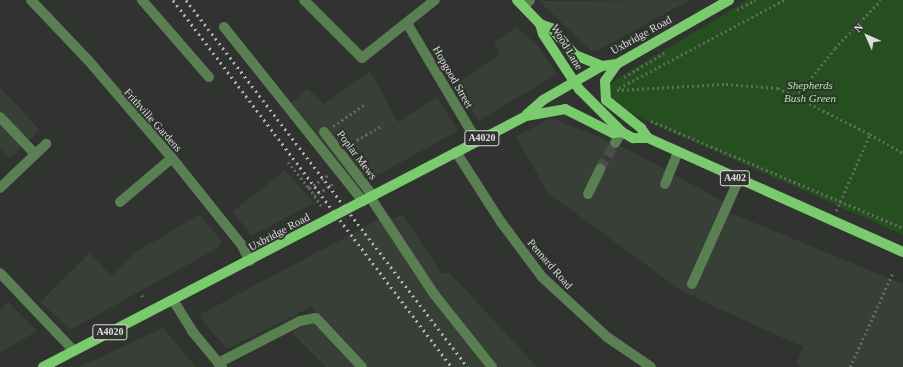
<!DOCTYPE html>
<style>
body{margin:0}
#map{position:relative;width:903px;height:367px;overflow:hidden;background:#30332f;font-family:Georgia,serif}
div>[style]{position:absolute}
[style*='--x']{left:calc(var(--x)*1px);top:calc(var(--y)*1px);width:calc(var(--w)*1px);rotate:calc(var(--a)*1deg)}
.built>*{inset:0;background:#373f36}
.green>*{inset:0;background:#264f1f}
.minor-tunnel>*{height:10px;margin-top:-5px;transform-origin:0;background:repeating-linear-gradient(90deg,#4a4d49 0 10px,transparent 0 15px)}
.path>*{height:2.5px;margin-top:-1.25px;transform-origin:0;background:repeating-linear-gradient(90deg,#666865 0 2px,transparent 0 5px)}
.minor>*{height:10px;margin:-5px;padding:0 5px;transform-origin:5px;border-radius:5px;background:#597f52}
.major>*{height:10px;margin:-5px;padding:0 5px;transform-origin:5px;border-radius:5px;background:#7acb6d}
.rail>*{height:3px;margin-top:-1.5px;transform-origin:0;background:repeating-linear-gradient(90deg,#b0b3af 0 2px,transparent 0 6px)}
span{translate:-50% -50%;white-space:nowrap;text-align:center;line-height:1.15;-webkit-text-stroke:4px #30332f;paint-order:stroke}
.shield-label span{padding:1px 3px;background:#30332f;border:1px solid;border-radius:3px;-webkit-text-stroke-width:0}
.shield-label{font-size:10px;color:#dddfdc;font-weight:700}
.street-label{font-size:11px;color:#dddfdc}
.park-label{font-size:11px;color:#a1f294;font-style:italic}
.north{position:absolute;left:847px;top:16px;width:40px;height:40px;-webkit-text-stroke:3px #30332f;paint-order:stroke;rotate:315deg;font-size:11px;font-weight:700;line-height:16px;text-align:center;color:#dddfdc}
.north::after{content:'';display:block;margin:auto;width:14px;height:18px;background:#dddfdc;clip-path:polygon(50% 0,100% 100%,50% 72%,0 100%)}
</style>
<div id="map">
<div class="built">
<div style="clip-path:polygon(690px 0,597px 51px,591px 51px,539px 1px)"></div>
<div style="clip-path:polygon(517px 27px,539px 47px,557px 74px,478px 121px,456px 84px,500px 54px,494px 42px)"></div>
<div style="clip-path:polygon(370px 71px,398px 122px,437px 97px,458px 131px,357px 186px,292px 103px,307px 88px,324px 104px)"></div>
<div style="clip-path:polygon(0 87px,40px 130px,10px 158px,0 148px)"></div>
<div style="clip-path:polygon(551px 118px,624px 147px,724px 202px,721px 209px,903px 284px,903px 367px,801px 367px,796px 364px,803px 347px,683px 292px,548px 193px,516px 137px)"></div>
<div style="clip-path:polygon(285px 170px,314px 203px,251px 236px,233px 211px)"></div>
<div style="clip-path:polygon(200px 214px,221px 241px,219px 247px,71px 330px,40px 302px,90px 253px,111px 276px,136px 252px)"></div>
<div style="clip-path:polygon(389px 214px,393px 219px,402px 214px,442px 274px,449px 272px,537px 367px,326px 367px,292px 333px,320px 317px,311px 307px,227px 349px,201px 319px,201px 314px)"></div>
<div style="clip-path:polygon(8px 302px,37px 331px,0 353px,0 310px)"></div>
<div style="clip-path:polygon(163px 328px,196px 367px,79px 367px)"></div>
</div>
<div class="green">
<div style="clip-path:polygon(748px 0,903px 0,903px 235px,622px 110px,610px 99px,611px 83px,621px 76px)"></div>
</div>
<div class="minor-tunnel">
<div style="--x:600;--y:169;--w:30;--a:-60"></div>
</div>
<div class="path">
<div style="--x:737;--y:10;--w:21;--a:-29"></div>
<div style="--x:624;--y:77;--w:47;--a:-31"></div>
<div style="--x:619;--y:88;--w:187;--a:-28.1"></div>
<div style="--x:617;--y:90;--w:109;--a:-3.2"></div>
<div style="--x:726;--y:84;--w:52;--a:4.4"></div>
<div style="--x:778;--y:88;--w:103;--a:26.6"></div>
<div style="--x:796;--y:97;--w:63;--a:-51.5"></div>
<div style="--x:835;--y:48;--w:66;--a:-46.2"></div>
<div style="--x:651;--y:121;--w:274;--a:23"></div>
<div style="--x:333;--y:126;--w:40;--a:-34"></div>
<div style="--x:348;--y:145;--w:40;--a:-29.7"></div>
<div style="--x:288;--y:162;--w:33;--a:51"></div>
<div style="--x:314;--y:196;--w:24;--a:-33"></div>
<div style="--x:321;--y:206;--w:22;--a:-124"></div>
<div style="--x:309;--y:188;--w:23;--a:-34"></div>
<div style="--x:836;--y:211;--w:84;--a:-66.2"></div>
<div style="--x:870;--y:134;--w:38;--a:30"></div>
<div style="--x:142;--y:295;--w:4;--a:63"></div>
<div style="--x:850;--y:367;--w:104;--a:-65.6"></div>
</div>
<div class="minor">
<div style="--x:31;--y:0;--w:83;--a:46.5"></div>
<div style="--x:88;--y:60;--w:129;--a:49.4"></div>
<div style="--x:172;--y:158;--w:110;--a:51.3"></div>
<div style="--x:241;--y:244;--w:19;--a:62"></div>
<div style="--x:142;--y:0;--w:102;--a:49"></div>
<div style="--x:304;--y:0;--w:82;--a:45"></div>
<div style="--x:362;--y:58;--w:93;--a:-38.5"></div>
<div style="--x:524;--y:7;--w:9;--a:-49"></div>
<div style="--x:408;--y:25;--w:135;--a:59.3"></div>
<div style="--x:224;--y:27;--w:223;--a:51.4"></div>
<div style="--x:0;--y:117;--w:51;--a:46.6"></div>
<div style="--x:324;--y:132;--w:81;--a:52.6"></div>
<div style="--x:615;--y:143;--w:13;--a:-58"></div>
<div style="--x:456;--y:152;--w:83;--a:57.3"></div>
<div style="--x:501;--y:222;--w:69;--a:53.3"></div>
<div style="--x:542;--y:277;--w:88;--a:42.7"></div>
<div style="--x:607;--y:337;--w:53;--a:34.3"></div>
<div style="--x:665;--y:184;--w:35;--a:-68"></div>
<div style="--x:0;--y:188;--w:64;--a:-43.7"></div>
<div style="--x:588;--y:194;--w:28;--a:-64"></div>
<div style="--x:370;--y:197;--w:116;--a:56.6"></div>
<div style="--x:434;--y:294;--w:93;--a:51.5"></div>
<div style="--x:120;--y:202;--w:68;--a:-40.2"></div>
<div style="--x:0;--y:273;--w:106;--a:46.5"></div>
<div style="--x:692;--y:284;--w:115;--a:-65.9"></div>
<div style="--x:173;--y:300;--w:36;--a:58"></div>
<div style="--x:192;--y:331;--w:47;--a:50.2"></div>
<div style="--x:218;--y:363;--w:92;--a:-27.1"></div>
<div style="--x:300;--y:321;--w:16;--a:-11"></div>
<div style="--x:316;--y:318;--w:67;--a:46.8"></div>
</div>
<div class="major">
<div style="--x:517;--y:0;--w:33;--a:46"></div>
<div style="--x:540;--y:24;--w:12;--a:20"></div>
<div style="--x:551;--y:28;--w:36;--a:48"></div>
<div style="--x:575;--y:55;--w:29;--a:22"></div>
<div style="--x:540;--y:24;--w:10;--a:73"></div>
<div style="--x:543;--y:34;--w:66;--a:56.8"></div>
<div style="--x:579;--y:89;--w:61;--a:45"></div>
<div style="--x:622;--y:132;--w:13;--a:29"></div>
<div style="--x:633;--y:138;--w:15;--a:0"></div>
<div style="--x:648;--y:138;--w:279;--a:24.1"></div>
<div style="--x:617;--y:64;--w:21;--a:125"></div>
<div style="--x:605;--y:81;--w:19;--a:87"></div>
<div style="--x:606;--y:100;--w:45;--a:38.7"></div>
<div style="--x:641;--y:128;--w:12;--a:55"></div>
<div style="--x:527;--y:114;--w:21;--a:-41"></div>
<div style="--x:543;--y:100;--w:68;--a:-30"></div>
<div style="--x:602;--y:66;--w:15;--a:-8"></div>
<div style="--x:617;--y:64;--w:129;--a:-29.7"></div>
<div style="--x:43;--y:367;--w:544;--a:-27.46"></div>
<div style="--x:526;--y:116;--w:40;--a:-10"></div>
<div style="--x:565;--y:109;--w:54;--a:26.6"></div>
<div style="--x:613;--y:133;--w:9;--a:-6"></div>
</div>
<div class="rail">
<div style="--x:173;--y:0;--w:461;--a:52.8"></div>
<div style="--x:186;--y:0;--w:463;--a:52.5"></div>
</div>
<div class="shield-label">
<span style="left:482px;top:138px">A4020</span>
<span style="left:735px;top:178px">A402</span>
<span style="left:110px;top:332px">A4020</span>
</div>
<div class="street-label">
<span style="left:641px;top:35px;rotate:-29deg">Uxbridge Road</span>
<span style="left:567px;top:47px;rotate:59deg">Wood Lane</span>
<span style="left:453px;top:77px;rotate:60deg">Hopgood Street</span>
<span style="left:153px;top:120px;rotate:48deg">Frithville Gardens</span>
<span style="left:357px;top:155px;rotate:53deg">Poplar Mews</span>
<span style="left:279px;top:232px;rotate:-28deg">Uxbridge Road</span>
<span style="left:550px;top:264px;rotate:49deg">Pennard Road</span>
</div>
<div class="park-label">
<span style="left:810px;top:92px">Shepherds<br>Bush Green</span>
</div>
<div class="north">N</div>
</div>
